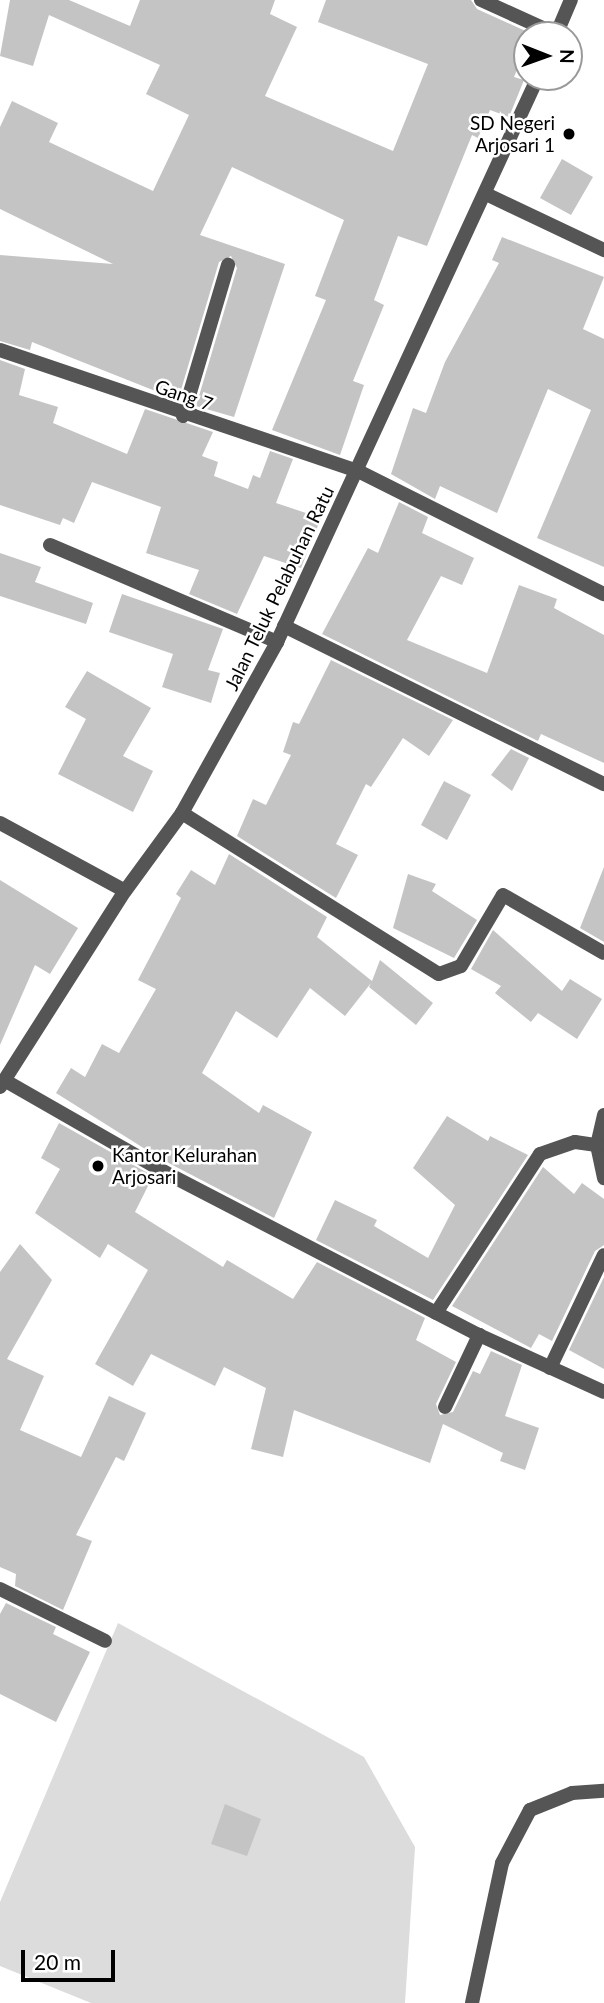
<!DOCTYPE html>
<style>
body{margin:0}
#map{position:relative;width:604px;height:2003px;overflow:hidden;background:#fff;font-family:Lato,sans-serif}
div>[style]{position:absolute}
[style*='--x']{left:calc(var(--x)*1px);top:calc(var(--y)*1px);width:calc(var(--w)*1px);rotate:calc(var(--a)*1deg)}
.green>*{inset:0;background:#dcdcdc}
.building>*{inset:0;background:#c4c4c4}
.minor>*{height:14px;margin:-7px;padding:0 7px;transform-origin:7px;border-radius:7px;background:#555}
.dots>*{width:19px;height:19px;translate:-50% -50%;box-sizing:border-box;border:4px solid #fff;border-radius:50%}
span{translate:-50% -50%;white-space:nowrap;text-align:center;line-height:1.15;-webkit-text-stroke:5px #fff;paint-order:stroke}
.poi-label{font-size:19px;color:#000}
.right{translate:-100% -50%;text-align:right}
.left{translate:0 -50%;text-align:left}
.street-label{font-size:19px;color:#000}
.north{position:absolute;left:513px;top:21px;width:70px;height:70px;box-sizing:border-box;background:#fff;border:2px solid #999;border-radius:50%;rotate:91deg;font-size:19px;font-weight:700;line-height:28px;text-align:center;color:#000}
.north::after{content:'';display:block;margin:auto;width:24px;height:32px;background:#000;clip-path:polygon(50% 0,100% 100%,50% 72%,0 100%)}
.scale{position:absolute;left:21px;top:1950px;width:94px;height:32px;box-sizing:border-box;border:4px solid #000;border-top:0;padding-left:9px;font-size:21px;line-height:24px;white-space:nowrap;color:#000;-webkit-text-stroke:5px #fff;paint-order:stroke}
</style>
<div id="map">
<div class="green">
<div style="clip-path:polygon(118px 1623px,364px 1757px,415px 1847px,405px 2003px,91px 2003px,0 1966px,0 1902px)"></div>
</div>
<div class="building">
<div style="clip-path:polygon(10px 0,69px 0,130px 26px,140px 0,275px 0,270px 14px,297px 27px,265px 96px,393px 151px,428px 64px,318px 22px,326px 0,471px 0,477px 9px,532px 34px,514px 77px,524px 80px,509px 117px,490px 110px,478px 138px,472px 135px,427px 246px,398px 236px,374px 300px,384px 305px,353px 381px,364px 385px,340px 455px,272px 430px,326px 300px,315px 296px,344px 220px,232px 167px,200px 235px,285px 264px,234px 417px,196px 406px,237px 268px,231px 256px,219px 262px,178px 400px,32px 342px,30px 350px,0 341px,0 255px,113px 264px,0 209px,0 127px,12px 101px,58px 123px,49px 142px,153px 191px,189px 115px,146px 94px,160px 65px,49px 15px,33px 66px,0 56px)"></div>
<div style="clip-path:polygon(562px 159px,593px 177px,571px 215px,540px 198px)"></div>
<div style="clip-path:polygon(502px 237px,604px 277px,583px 329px,604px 339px,604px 567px,537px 538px,591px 410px,548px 389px,497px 513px,440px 486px,435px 499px,391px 474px,413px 408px,426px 413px,445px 362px,499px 263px,492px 260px)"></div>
<div style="clip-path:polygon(0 360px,25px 369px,19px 395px,58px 407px,53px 423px,127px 454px,145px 409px,213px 432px,202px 456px,218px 462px,214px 476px,248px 489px,253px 475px,260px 478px,270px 451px,293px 459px,276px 503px,321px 518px,301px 568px,264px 556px,237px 614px,189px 594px,199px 570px,146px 553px,161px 507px,92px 482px,74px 523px,63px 518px,60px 525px,0 505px)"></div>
<div style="clip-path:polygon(399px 502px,428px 517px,422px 533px,474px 558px,462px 585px,441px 576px,407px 640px,487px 673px,519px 585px,557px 599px,554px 608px,604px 635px,604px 763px,541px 734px,538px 741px,322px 634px,368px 548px,378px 553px)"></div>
<div style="clip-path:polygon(0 553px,41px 567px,35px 582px,93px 603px,86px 624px,0 596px)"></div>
<div style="clip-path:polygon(122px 594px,223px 629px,208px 670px,220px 673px,211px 703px,162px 687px,173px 654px,109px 632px)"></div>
<div style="clip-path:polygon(331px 660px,453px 720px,429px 756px,403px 738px,371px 787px,366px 784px,336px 844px,358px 855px,336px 898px,237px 836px,253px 799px,266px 805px,291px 755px,283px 752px,293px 722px,299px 724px)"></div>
<div style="clip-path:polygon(87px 671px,151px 708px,123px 756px,153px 771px,133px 812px,58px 774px,86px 719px,65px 707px)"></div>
<div style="clip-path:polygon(511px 749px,529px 758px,512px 791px,491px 775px)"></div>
<div style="clip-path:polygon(444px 781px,471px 795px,447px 840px,421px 825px)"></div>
<div style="clip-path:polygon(229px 854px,327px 917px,317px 937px,372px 981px,380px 960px,433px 1003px,416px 1025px,369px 987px,371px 983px,345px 1016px,310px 988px,277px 1038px,236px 1011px,202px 1073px,259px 1113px,263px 1105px,312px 1132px,274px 1218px,161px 1159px,56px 1093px,71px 1068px,85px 1077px,102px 1044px,119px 1053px,156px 989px,138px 980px,181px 898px,176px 894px,191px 870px,215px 885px)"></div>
<div style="clip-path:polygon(604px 867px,604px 942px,580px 928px)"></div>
<div style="clip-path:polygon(408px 874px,436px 884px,432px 891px,477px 920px,454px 958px,393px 928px)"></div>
<div style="clip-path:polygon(0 880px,78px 928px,50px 974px,35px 965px,0 1045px)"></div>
<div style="clip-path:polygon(493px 930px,562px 991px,570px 979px,602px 999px,577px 1039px,538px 1013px,531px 1022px,495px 993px,501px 986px,471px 969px)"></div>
<div style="clip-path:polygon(447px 1116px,488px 1141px,490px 1136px,528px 1155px,433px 1300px,316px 1240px,335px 1200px,377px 1220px,374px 1226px,428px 1258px,455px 1205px,413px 1168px)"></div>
<div style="clip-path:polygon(59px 1123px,153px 1176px,135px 1212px,223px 1267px,227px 1260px,293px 1299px,317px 1262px,425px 1318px,416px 1340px,456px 1362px,436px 1404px,440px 1415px,453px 1412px,473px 1371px,480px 1374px,491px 1351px,522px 1365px,505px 1416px,539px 1428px,525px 1470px,500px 1461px,503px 1453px,443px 1424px,430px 1463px,294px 1410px,283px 1457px,251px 1449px,266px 1388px,224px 1367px,215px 1386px,151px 1354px,133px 1386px,95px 1364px,148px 1270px,108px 1244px,100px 1258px,35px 1213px,60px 1169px,41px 1158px)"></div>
<div style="clip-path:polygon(543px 1167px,574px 1194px,582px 1183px,604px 1199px,604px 1245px,595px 1251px,552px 1341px,539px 1334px,531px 1348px,452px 1306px)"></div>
<div style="clip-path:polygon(20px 1244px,52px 1280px,7px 1359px,44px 1376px,20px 1430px,81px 1457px,109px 1396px,146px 1413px,124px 1461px,116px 1457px,76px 1535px,92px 1541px,63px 1610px,15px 1586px,16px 1574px,0 1567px,0 1272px)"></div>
<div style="clip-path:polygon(604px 1277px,604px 1369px,569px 1350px)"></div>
<div style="clip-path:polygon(6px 1603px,56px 1627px,53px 1634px,90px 1652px,56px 1722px,0 1694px,0 1614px)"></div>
<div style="clip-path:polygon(225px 1804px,261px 1819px,247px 1856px,211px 1844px)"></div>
</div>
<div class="minor">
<div style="--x:481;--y:0;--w:82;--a:24.4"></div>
<div style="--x:556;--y:35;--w:38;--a:-67"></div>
<div style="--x:486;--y:194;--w:131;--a:25.4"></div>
<div style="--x:0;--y:350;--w:378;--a:18.7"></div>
<div style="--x:358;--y:471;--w:275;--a:26.6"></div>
<div style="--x:183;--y:416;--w:158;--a:-73.4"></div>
<div style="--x:50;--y:545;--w:247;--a:23.1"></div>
<div style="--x:284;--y:626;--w:357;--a:26.3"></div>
<div style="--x:182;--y:813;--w:303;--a:32.1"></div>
<div style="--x:439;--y:974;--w:23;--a:-20"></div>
<div style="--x:461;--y:966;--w:82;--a:-59.4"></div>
<div style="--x:503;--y:895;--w:116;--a:29.9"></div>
<div style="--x:0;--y:823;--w:142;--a:28.5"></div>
<div style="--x:4;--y:1080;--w:191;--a:29.8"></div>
<div style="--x:170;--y:1175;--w:348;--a:27.4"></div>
<div style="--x:479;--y:1335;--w:137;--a:24.5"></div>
<div style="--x:0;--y:1087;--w:232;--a:-57.5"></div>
<div style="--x:125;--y:891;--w:97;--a:-53.8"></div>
<div style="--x:182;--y:813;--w:196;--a:-60.9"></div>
<div style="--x:277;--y:642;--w:622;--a:-65.21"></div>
<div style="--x:604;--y:1115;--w:31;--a:103"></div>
<div style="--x:597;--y:1145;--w:34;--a:78"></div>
<div style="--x:436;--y:1313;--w:190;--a:-56.8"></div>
<div style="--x:540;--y:1154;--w:37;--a:-19"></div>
<div style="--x:575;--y:1142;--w:22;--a:8"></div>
<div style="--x:550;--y:1368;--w:125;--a:-64.5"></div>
<div style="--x:445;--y:1407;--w:80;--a:-64.7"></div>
<div style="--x:0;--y:1589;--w:117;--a:26.3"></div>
<div style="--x:472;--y:2003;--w:143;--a:-77.9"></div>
<div style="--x:502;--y:1863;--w:60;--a:-62.2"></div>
<div style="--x:530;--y:1810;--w:45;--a:-22"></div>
<div style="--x:572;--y:1793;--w:32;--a:-4"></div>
</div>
<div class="dots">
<div style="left:569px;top:134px;background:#000"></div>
<div style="left:98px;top:1166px;background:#000"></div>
</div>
<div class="poi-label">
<span class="right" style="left:555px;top:134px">SD Negeri<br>Arjosari 1</span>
<span class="left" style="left:112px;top:1166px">Kantor Kelurahan<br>Arjosari</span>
</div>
<div class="street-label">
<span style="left:184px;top:395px;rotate:19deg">Gang 7</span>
<span style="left:279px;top:588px;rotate:-64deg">Jalan Teluk Pelabuhan Ratu</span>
</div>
<div class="north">N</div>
<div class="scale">20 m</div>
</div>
